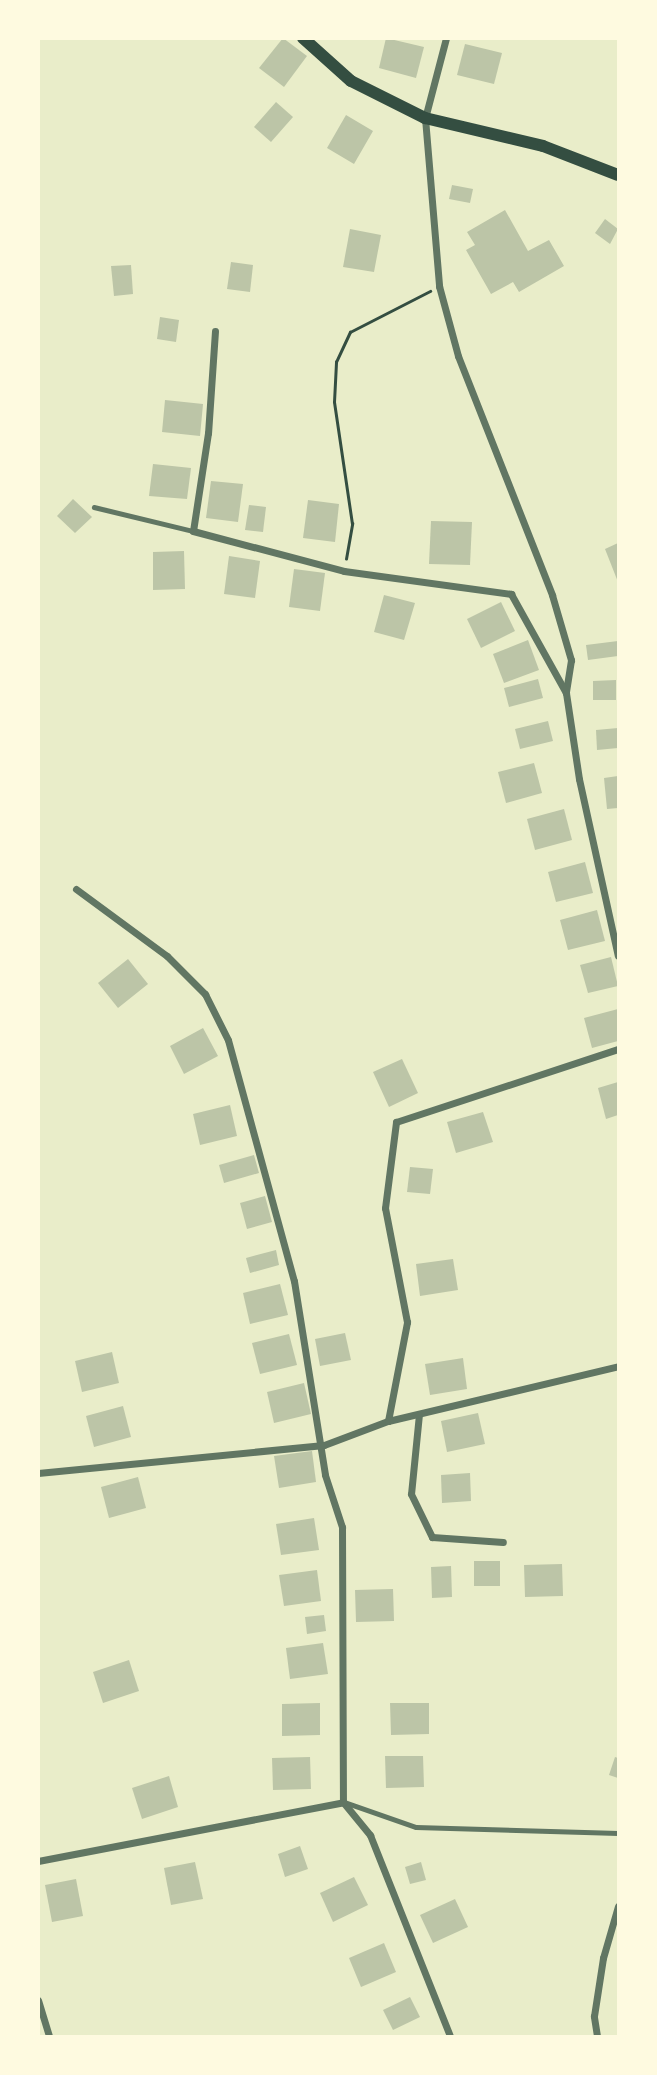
<!DOCTYPE html>
<style>
body{margin:0}
#map{position:relative;width:657px;height:2075px;overflow:hidden;background:#e9edc9;font-family:Montserrat,sans-serif}
div>[style]{position:absolute}
[style*='--x']{left:calc(var(--x)*1px);top:calc(var(--y)*1px);width:calc(var(--w)*1px);rotate:calc(var(--a)*1deg)}
.building>*{inset:0;background:#bcc5a7}
.path>*{height:2.5px;margin:-1.25px;padding:0 1.25px;transform-origin:1.25px;border-radius:1.25px;background:#344e41}
.service>*{height:4.5px;margin:-2.25px;padding:0 2.25px;transform-origin:2.25px;border-radius:2.25px;background:#617663}
.minor>*{height:7px;margin:-3.5px;padding:0 3.5px;transform-origin:3.5px;border-radius:3.5px;background:#617663}
.secondary>*{height:12px;margin:-6px;padding:0 6px;transform-origin:6px;border-radius:6px;background:#344e41}
span{translate:-50% -50%;white-space:nowrap;text-align:center;line-height:1.15;-webkit-text-stroke:5px #fefae0;paint-order:stroke}
.frame{position:absolute;inset:0;border:40px solid #fefae0;pointer-events:none}
</style>
<div id="map">
<div class="building">
<div style="clip-path:polygon(283px 38px,307px 56px,284px 87px,259px 68px)"></div>
<div style="clip-path:polygon(386px 38px,424px 47px,416px 78px,379px 68px)"></div>
<div style="clip-path:polygon(465px 44px,502px 53px,494px 84px,457px 75px)"></div>
<div style="clip-path:polygon(276px 102px,293px 117px,271px 142px,254px 127px)"></div>
<div style="clip-path:polygon(346px 115px,373px 131px,354px 164px,327px 148px)"></div>
<div style="clip-path:polygon(452px 185px,473px 189px,470px 203px,449px 199px)"></div>
<div style="clip-path:polygon(505px 210px,528px 251px,549px 240px,564px 266px,519px 292px,513px 282px,491px 294px,466px 250px,475px 245px,467px 232px)"></div>
<div style="clip-path:polygon(605px 219px,618px 229px,610px 244px,595px 233px)"></div>
<div style="clip-path:polygon(350px 229px,381px 235px,374px 272px,343px 267px)"></div>
<div style="clip-path:polygon(231px 262px,253px 265px,250px 292px,227px 289px)"></div>
<div style="clip-path:polygon(131px 265px,133px 294px,114px 296px,111px 266px)"></div>
<div style="clip-path:polygon(160px 317px,179px 320px,176px 342px,157px 339px)"></div>
<div style="clip-path:polygon(165px 400px,203px 404px,200px 436px,162px 432px)"></div>
<div style="clip-path:polygon(153px 464px,191px 468px,187px 499px,149px 496px)"></div>
<div style="clip-path:polygon(211px 481px,243px 484px,238px 522px,206px 518px)"></div>
<div style="clip-path:polygon(73px 499px,92px 517px,75px 533px,57px 516px)"></div>
<div style="clip-path:polygon(308px 500px,339px 504px,335px 542px,303px 538px)"></div>
<div style="clip-path:polygon(249px 505px,266px 507px,263px 532px,245px 530px)"></div>
<div style="clip-path:polygon(431px 521px,472px 522px,470px 565px,429px 564px)"></div>
<div style="clip-path:polygon(618px 543px,618px 582px,605px 549px)"></div>
<div style="clip-path:polygon(184px 551px,185px 589px,153px 590px,153px 552px)"></div>
<div style="clip-path:polygon(229px 556px,260px 561px,255px 598px,224px 594px)"></div>
<div style="clip-path:polygon(294px 569px,325px 573px,320px 611px,289px 607px)"></div>
<div style="clip-path:polygon(384px 595px,415px 603px,404px 640px,374px 632px)"></div>
<div style="clip-path:polygon(501px 602px,515px 631px,481px 648px,467px 619px)"></div>
<div style="clip-path:polygon(528px 640px,539px 670px,504px 683px,493px 654px)"></div>
<div style="clip-path:polygon(618px 641px,618px 656px,588px 660px,586px 645px)"></div>
<div style="clip-path:polygon(538px 679px,543px 698px,509px 707px,504px 688px)"></div>
<div style="clip-path:polygon(616px 680px,616px 700px,593px 700px,593px 681px)"></div>
<div style="clip-path:polygon(548px 721px,553px 741px,520px 749px,515px 729px)"></div>
<div style="clip-path:polygon(618px 728px,618px 748px,597px 750px,596px 730px)"></div>
<div style="clip-path:polygon(534px 763px,542px 793px,506px 803px,498px 772px)"></div>
<div style="clip-path:polygon(618px 776px,618px 808px,607px 809px,604px 778px)"></div>
<div style="clip-path:polygon(564px 809px,572px 840px,535px 850px,527px 819px)"></div>
<div style="clip-path:polygon(585px 862px,593px 893px,556px 902px,548px 872px)"></div>
<div style="clip-path:polygon(597px 910px,605px 941px,568px 950px,560px 920px)"></div>
<div style="clip-path:polygon(611px 957px,618px 986px,588px 993px,580px 965px)"></div>
<div style="clip-path:polygon(128px 959px,148px 984px,118px 1008px,98px 983px)"></div>
<div style="clip-path:polygon(618px 1009px,618px 1041px,592px 1048px,584px 1018px)"></div>
<div style="clip-path:polygon(203px 1028px,218px 1056px,184px 1074px,170px 1046px)"></div>
<div style="clip-path:polygon(402px 1059px,418px 1093px,389px 1107px,373px 1072px)"></div>
<div style="clip-path:polygon(618px 1082px,618px 1115px,606px 1119px,598px 1088px)"></div>
<div style="clip-path:polygon(230px 1105px,237px 1136px,200px 1145px,193px 1114px)"></div>
<div style="clip-path:polygon(483px 1112px,493px 1142px,456px 1153px,447px 1122px)"></div>
<div style="clip-path:polygon(254px 1155px,259px 1173px,224px 1183px,219px 1165px)"></div>
<div style="clip-path:polygon(410px 1167px,433px 1169px,430px 1194px,407px 1192px)"></div>
<div style="clip-path:polygon(265px 1196px,272px 1222px,247px 1229px,240px 1203px)"></div>
<div style="clip-path:polygon(276px 1250px,279px 1265px,250px 1273px,246px 1258px)"></div>
<div style="clip-path:polygon(453px 1259px,458px 1290px,420px 1296px,416px 1264px)"></div>
<div style="clip-path:polygon(280px 1284px,288px 1315px,250px 1324px,243px 1293px)"></div>
<div style="clip-path:polygon(345px 1333px,351px 1360px,320px 1366px,315px 1339px)"></div>
<div style="clip-path:polygon(289px 1334px,297px 1365px,260px 1374px,252px 1343px)"></div>
<div style="clip-path:polygon(112px 1352px,119px 1383px,82px 1392px,75px 1361px)"></div>
<div style="clip-path:polygon(463px 1358px,467px 1389px,430px 1395px,425px 1364px)"></div>
<div style="clip-path:polygon(304px 1383px,311px 1414px,274px 1423px,267px 1392px)"></div>
<div style="clip-path:polygon(123px 1406px,131px 1437px,94px 1447px,86px 1416px)"></div>
<div style="clip-path:polygon(478px 1413px,485px 1444px,447px 1452px,441px 1421px)"></div>
<div style="clip-path:polygon(312px 1451px,316px 1482px,279px 1488px,274px 1456px)"></div>
<div style="clip-path:polygon(470px 1473px,471px 1501px,442px 1503px,441px 1475px)"></div>
<div style="clip-path:polygon(138px 1477px,146px 1508px,109px 1518px,101px 1487px)"></div>
<div style="clip-path:polygon(314px 1518px,319px 1550px,281px 1555px,276px 1524px)"></div>
<div style="clip-path:polygon(474px 1561px,500px 1561px,500px 1586px,474px 1586px)"></div>
<div style="clip-path:polygon(562px 1564px,563px 1596px,525px 1597px,524px 1565px)"></div>
<div style="clip-path:polygon(451px 1566px,452px 1597px,432px 1598px,431px 1567px)"></div>
<div style="clip-path:polygon(317px 1570px,321px 1601px,284px 1606px,279px 1575px)"></div>
<div style="clip-path:polygon(393px 1589px,394px 1621px,356px 1622px,355px 1590px)"></div>
<div style="clip-path:polygon(324px 1615px,326px 1631px,307px 1634px,305px 1617px)"></div>
<div style="clip-path:polygon(323px 1643px,328px 1674px,290px 1679px,286px 1648px)"></div>
<div style="clip-path:polygon(129px 1660px,139px 1691px,103px 1703px,93px 1672px)"></div>
<div style="clip-path:polygon(320px 1703px,320px 1735px,282px 1736px,282px 1704px)"></div>
<div style="clip-path:polygon(390px 1703px,429px 1703px,429px 1734px,391px 1735px)"></div>
<div style="clip-path:polygon(385px 1756px,423px 1756px,424px 1787px,386px 1788px)"></div>
<div style="clip-path:polygon(310px 1757px,311px 1789px,273px 1790px,272px 1758px)"></div>
<div style="clip-path:polygon(615px 1757px,618px 1758px,618px 1778px,609px 1775px)"></div>
<div style="clip-path:polygon(169px 1776px,178px 1807px,142px 1819px,132px 1788px)"></div>
<div style="clip-path:polygon(300px 1846px,308px 1869px,285px 1877px,278px 1854px)"></div>
<div style="clip-path:polygon(195px 1862px,203px 1899px,171px 1905px,164px 1868px)"></div>
<div style="clip-path:polygon(421px 1862px,426px 1880px,410px 1884px,405px 1867px)"></div>
<div style="clip-path:polygon(354px 1877px,368px 1905px,333px 1922px,320px 1893px)"></div>
<div style="clip-path:polygon(76px 1879px,83px 1916px,52px 1922px,45px 1885px)"></div>
<div style="clip-path:polygon(455px 1899px,468px 1927px,433px 1943px,420px 1915px)"></div>
<div style="clip-path:polygon(384px 1943px,396px 1972px,361px 1987px,349px 1958px)"></div>
<div style="clip-path:polygon(410px 1997px,420px 2017px,393px 2030px,383px 2010px)"></div>
</div>
<div class="path">
<div style="--x:346;--y:559;--w:36;--a:-80"></div>
<div style="--x:352;--y:524;--w:123;--a:-98.4"></div>
<div style="--x:334;--y:402;--w:40;--a:-87.1"></div>
<div style="--x:336;--y:362;--w:33;--a:-65"></div>
<div style="--x:350;--y:332;--w:90;--a:-27.1"></div>
</div>
<div class="service">
<div style="--x:94;--y:507;--w:102;--a:13.6"></div>
<div style="--x:344;--y:1802;--w:76;--a:19.1"></div>
<div style="--x:416;--y:1827;--w:202;--a:1.7"></div>
</div>
<div class="minor">
<div style="--x:446;--y:38;--w:83;--a:104.7"></div>
<div style="--x:425;--y:118;--w:169;--a:85.2"></div>
<div style="--x:439;--y:286;--w:73;--a:74.8"></div>
<div style="--x:458;--y:356;--w:257;--a:68.5"></div>
<div style="--x:552;--y:595;--w:68;--a:73.7"></div>
<div style="--x:571;--y:660;--w:33;--a:99"></div>
<div style="--x:566;--y:693;--w:87;--a:81.4"></div>
<div style="--x:579;--y:779;--w:181;--a:77.6"></div>
<div style="--x:215;--y:331;--w:102;--a:93.9"></div>
<div style="--x:208;--y:433;--w:99;--a:98.7"></div>
<div style="--x:193;--y:531;--w:156;--a:14.8"></div>
<div style="--x:344;--y:571;--w:169;--a:7.8"></div>
<div style="--x:511;--y:594;--w:113;--a:60.9"></div>
<div style="--x:76;--y:889;--w:113;--a:36.4"></div>
<div style="--x:167;--y:956;--w:54;--a:45"></div>
<div style="--x:205;--y:994;--w:51;--a:63.4"></div>
<div style="--x:228;--y:1040;--w:250;--a:74.7"></div>
<div style="--x:294;--y:1281;--w:196;--a:80.9"></div>
<div style="--x:325;--y:1475;--w:55;--a:71.9"></div>
<div style="--x:342;--y:1527;--w:275;--a:89.8"></div>
<div style="--x:343;--y:1802;--w:43;--a:50.7"></div>
<div style="--x:370;--y:1835;--w:216;--a:68.3"></div>
<div style="--x:419;--y:1414;--w:80;--a:95.7"></div>
<div style="--x:411;--y:1494;--w:48;--a:64"></div>
<div style="--x:432;--y:1537;--w:71;--a:4"></div>
<div style="--x:388;--y:1421;--w:101;--a:-79.1"></div>
<div style="--x:407;--y:1322;--w:116;--a:-100.9"></div>
<div style="--x:385;--y:1208;--w:87;--a:-82.7"></div>
<div style="--x:396;--y:1122;--w:234;--a:-18.2"></div>
<div style="--x:38;--y:1473;--w:287;--a:-5.6"></div>
<div style="--x:324;--y:1445;--w:68;--a:-20.6"></div>
<div style="--x:388;--y:1421;--w:236;--a:-13.4"></div>
<div style="--x:38;--y:1861;--w:311;--a:-10.9"></div>
<div style="--x:38;--y:2000;--w:38;--a:73"></div>
<div style="--x:597;--y:2036;--w:20;--a:-99"></div>
<div style="--x:594;--y:2016;--w:59;--a:-81.2"></div>
<div style="--x:603;--y:1958;--w:54;--a:-73.9"></div>
</div>
<div class="secondary">
<div style="--x:303;--y:38;--w:64;--a:41.9"></div>
<div style="--x:351;--y:81;--w:83;--a:26.6"></div>
<div style="--x:425;--y:118;--w:121;--a:13.3"></div>
<div style="--x:543;--y:146;--w:80;--a:21.1"></div>
</div>
<div class="frame"></div>
</div>
